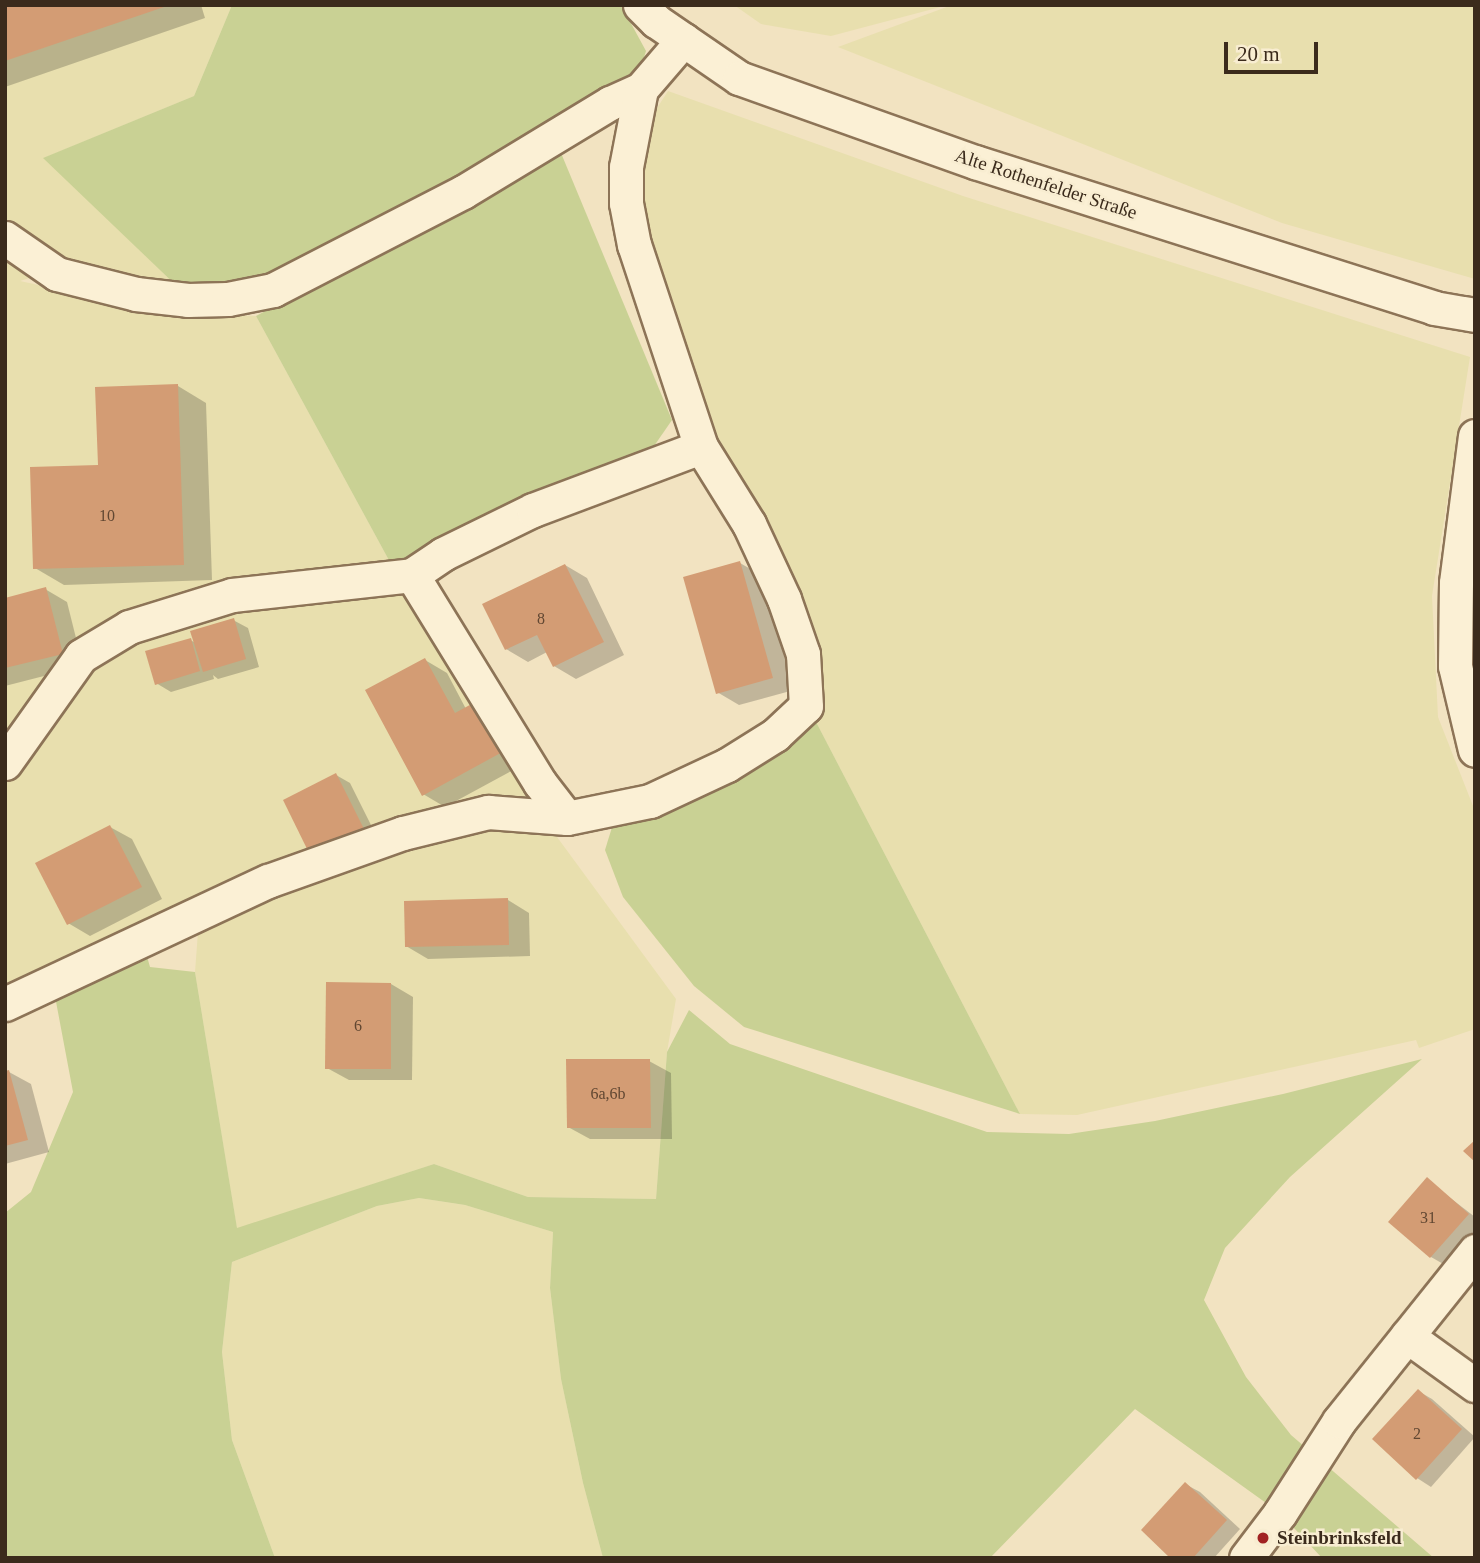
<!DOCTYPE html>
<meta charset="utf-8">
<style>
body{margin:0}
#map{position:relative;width:1480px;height:1563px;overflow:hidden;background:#f2e3c1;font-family:"Times New Roman",serif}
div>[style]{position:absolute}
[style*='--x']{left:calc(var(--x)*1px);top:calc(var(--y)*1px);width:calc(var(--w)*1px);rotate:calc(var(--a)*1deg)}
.farmland>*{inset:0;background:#e8dfae}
.green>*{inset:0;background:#c9d194}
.shadow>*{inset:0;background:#0003}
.building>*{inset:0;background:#d39c74}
.roads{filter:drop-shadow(2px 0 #8d7457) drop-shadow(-2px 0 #8d7457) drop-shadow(0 2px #8d7457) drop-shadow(0 -2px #8d7457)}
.minor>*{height:33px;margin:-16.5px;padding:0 16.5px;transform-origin:16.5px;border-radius:16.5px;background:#fbf0d5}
.dots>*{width:19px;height:19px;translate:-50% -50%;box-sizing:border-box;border:4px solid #f8edd1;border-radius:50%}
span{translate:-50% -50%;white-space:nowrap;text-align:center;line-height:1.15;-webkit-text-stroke:5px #f8edd1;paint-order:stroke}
.number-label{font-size:16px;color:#614732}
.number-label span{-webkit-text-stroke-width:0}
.street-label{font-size:19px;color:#3b2b1c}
.poi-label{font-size:19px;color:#3b2b1c;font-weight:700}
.left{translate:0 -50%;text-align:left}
.frame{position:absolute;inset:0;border:7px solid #3b2b1c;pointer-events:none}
.scale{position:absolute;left:1224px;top:42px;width:94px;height:32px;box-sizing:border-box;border:4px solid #3b2b1c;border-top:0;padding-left:9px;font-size:21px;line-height:24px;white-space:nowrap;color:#3b2b1c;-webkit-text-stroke:5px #f8edd1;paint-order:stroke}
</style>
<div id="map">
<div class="farmland">
<div style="clip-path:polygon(5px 5px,232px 5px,194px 96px,44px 158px,185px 294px,67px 266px,20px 281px,162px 312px,256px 316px,391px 564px,123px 616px,5px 745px)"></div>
<div style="clip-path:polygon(734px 5px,948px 5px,831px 36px,761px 24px)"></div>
<div style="clip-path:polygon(952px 5px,1475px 5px,1475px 279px,1282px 223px,838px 47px)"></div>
<div style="clip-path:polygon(668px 91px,963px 196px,1470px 357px,1432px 596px,1438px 717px,1475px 811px,1475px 1029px,1419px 1048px,1416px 1040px,1077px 1115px,1020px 1114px,814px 718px,644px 244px,637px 192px,650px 119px)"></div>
<div style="clip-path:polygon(402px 592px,474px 687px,539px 799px,496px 806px,5px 990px,5px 780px,94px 664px,135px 641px,226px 611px)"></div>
<div style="clip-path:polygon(546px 822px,676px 999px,667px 1052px,656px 1199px,528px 1197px,434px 1164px,237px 1229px,195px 972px,198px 932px,299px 876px,491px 823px)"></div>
<div style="clip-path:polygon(419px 1198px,465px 1205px,553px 1232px,550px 1288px,561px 1379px,583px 1483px,603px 1558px,275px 1558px,232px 1440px,222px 1352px,232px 1262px,377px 1206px)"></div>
</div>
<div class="green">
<div style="clip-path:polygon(232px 5px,621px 5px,646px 51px,639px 73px,287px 274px,185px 294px,43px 158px,194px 96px)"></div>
<div style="clip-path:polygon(561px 153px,672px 420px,652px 449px,391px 564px,256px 316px)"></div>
<div style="clip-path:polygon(814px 718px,1020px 1114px,744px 1027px,694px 986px,623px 897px,605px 850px,613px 824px)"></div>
<div style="clip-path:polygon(146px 953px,150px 967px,195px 972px,237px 1228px,434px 1164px,528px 1197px,656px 1199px,667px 1052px,689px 1010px,730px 1044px,987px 1132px,1069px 1134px,1155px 1121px,1283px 1094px,1422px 1059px,1290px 1177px,1225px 1248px,1204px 1300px,1246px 1377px,1291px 1435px,1434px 1558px,1322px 1558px,1280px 1513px,1135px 1409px,990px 1558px,603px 1558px,583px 1483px,561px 1379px,550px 1288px,553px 1232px,465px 1205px,419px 1198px,377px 1206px,232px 1262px,222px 1352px,232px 1440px,275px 1558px,5px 1558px,5px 1213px,31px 1192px,73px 1092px,54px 991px)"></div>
</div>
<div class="shadow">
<div style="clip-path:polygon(5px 5px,201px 5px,205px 18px,5px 87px)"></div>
<div style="clip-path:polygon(178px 386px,206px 403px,212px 580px,64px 585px,35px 568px,99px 466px)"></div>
<div style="clip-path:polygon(740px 563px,761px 575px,794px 690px,739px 705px,717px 692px)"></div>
<div style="clip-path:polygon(565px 565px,587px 578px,624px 655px,576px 679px,554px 666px,547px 652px,528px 662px,506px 649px)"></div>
<div style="clip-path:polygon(45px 589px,67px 602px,83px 666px,5px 686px,5px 599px)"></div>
<div style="clip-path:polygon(233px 620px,248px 628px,259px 667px,218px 679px,213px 675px,214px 679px,171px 692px,156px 683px,190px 640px,196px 643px)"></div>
<div style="clip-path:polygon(425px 660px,447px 673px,466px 709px,526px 763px,445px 807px,423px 794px)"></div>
<div style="clip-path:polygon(336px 775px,350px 783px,378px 839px,327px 864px)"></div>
<div style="clip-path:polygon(110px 827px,132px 839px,162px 899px,90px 936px,68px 923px)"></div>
<div style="clip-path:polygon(508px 900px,529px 913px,530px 956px,428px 959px,406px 946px)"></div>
<div style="clip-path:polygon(391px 984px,413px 997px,412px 1080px,349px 1080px,327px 1068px)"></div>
<div style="clip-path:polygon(649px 1061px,671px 1073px,672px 1139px,590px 1139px,568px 1127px)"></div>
<div style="clip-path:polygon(9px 1072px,31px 1084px,49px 1152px,5px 1164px,5px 1073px)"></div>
<div style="clip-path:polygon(1427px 1180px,1475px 1217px,1475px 1231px,1445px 1265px,1431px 1257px)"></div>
<div style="clip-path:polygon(1418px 1391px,1432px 1399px,1475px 1437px,1431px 1487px,1417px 1478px)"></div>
<div style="clip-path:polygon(1185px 1484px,1200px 1492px,1240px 1529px,1214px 1558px,1173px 1558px)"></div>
</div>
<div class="building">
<div style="clip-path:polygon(5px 5px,166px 5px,167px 6px,5px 61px)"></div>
<div style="clip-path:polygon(178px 384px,184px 565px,33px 569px,30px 467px,98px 465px,95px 387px)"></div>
<div style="clip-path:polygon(740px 561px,773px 678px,716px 694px,683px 577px)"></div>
<div style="clip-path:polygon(565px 564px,604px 642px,553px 667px,537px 635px,505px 650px,482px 604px)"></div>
<div style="clip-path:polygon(46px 587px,63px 654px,5px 668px,5px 598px)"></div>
<div style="clip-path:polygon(234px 618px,246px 659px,203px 672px,190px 631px)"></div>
<div style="clip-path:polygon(191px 638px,200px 671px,155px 685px,145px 651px)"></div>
<div style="clip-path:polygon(425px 658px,455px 713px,479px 700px,506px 750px,422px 796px,365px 690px)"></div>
<div style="clip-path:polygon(336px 773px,365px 831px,311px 857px,283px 800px)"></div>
<div style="clip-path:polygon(110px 825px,142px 887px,67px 925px,35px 863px)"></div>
<div style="clip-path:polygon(508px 898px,509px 945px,405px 947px,404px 901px)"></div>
<div style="clip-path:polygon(326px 982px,391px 983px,391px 1069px,325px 1069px)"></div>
<div style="clip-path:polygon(566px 1059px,650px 1059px,651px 1128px,567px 1128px)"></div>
<div style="clip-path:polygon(9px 1070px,28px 1140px,5px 1146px,5px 1071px)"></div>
<div style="clip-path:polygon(1475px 1140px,1475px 1162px,1463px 1151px)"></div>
<div style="clip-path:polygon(1427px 1177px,1469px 1214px,1430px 1258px,1388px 1222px)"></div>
<div style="clip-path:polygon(1418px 1389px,1462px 1429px,1416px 1480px,1372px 1439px)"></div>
<div style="clip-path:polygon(1185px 1482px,1227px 1520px,1193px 1558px,1170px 1558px,1141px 1530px)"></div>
</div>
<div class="roads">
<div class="minor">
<div style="--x:640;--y:5;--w:23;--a:45"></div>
<div style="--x:656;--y:21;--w:101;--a:34.5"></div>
<div style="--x:739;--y:78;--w:251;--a:19.6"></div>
<div style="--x:975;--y:162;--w:482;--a:17.6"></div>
<div style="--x:1434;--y:308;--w:42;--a:9.7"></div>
<div style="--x:5;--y:238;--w:63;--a:34.7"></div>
<div style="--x:57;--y:274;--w:81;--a:14.2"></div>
<div style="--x:136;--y:294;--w:52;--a:6.6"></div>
<div style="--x:188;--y:300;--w:40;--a:-1.4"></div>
<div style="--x:228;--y:299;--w:46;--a:-11.3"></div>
<div style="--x:273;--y:290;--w:214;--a:-27.3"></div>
<div style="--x:463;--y:192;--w:172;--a:-31.2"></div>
<div style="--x:610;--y:103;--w:34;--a:-24"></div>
<div style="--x:1475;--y:436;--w:148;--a:97.4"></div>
<div style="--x:1456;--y:583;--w:83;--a:90.7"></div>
<div style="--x:1455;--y:666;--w:86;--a:76.6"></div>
<div style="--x:412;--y:575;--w:37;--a:-34"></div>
<div style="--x:443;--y:554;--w:100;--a:-26.1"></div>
<div style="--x:533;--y:510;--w:179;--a:-20.6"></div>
<div style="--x:5;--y:763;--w:131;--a:-54.6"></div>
<div style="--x:81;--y:656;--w:56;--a:-31.1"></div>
<div style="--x:129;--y:627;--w:108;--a:-17.3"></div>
<div style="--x:232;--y:595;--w:181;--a:-6.3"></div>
<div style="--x:412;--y:575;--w:244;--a:58.4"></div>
<div style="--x:540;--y:783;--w:44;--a:52.4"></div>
<div style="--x:567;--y:818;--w:85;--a:-11.6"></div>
<div style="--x:650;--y:801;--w:85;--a:-25.1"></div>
<div style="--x:727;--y:765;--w:57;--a:-32"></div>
<div style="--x:775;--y:735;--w:42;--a:-43.1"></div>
<div style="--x:806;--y:706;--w:52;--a:-93.3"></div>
<div style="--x:803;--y:654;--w:58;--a:-109.1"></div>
<div style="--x:784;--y:599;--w:83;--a:-115"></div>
<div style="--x:749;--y:524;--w:91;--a:-121.9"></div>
<div style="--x:701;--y:447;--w:213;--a:-108.3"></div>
<div style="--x:634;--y:245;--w:43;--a:-100.8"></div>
<div style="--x:626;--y:203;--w:36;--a:-90"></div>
<div style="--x:626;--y:167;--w:79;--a:-79.1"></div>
<div style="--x:641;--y:89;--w:65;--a:-49.4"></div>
<div style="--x:5;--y:1004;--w:290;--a:-25.1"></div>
<div style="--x:268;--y:881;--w:143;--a:-19.6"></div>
<div style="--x:403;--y:833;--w:88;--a:-13.9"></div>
<div style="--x:488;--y:812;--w:79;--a:4.3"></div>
<div style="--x:1407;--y:1336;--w:84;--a:35.8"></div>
<div style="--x:1246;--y:1558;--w:56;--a:-52.9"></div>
<div style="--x:1280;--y:1513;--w:109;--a:-57.3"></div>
<div style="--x:1339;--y:1421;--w:218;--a:-51.3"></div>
</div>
</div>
<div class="dots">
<div style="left:1263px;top:1538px;background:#a12222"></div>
</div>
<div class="number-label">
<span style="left:107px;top:516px">10</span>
<span style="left:541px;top:619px">8</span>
<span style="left:358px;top:1026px">6</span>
<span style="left:608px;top:1094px">6a,6b</span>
<span style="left:1428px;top:1218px">31</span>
<span style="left:1417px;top:1434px">2</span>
</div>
<div class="street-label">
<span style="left:1046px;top:184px;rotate:18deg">Alte Rothenfelder Straße</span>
</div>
<div class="poi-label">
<span class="left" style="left:1277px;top:1538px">Steinbrinksfeld</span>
</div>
<div class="frame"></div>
<div class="scale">20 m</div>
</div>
